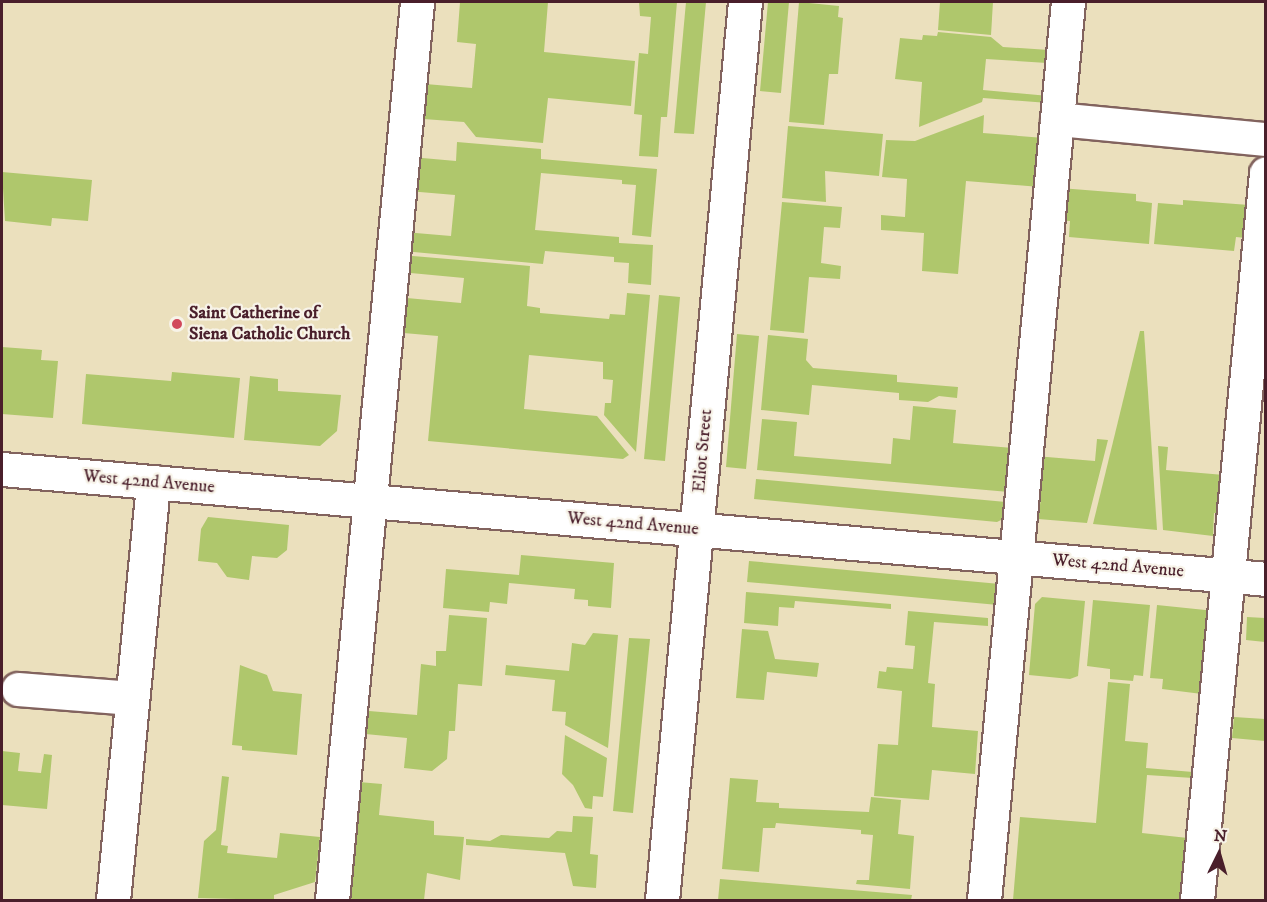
<!DOCTYPE html>
<style>
body{margin:0}
#map{position:relative;width:1267px;height:902px;overflow:hidden;background:#ebe0bd;font-family:"IM FELL DW Pica",serif}
div>[style]{position:absolute}
[style*='--x']{left:calc(var(--x)*1px);top:calc(var(--y)*1px);width:calc(var(--w)*1px);rotate:calc(var(--a)*1deg)}
.green>*{inset:0;background:#afc76c}
.roads{filter:drop-shadow(2px 0 #82635e) drop-shadow(-2px 0 #82635e) drop-shadow(0 2px #82635e) drop-shadow(0 -2px #82635e)}
.minor>*{height:33px;margin:-16.5px;padding:0 16.5px;transform-origin:16.5px;border-radius:16.5px;background:#fff}
.dots>*{width:16px;height:16px;translate:-50% -50%;box-sizing:border-box;border:3px solid #f7f3e8;border-radius:50%}
span{translate:-50% -50%;white-space:nowrap;text-align:center;line-height:1.15;-webkit-text-stroke:4.5px #f7f3e8;paint-order:stroke}
.poi-label{font-size:18px;color:#4a1f2b;font-weight:700}
.left{translate:0 -50%;text-align:left}
.street-label{font-size:18px;color:#4a1f2b}
.frame{position:absolute;inset:0;border:3px solid #4a1f2b;pointer-events:none}
.north{position:absolute;left:1189px;top:824px;width:60px;height:60px;-webkit-text-stroke:4px #f7f3e8;paint-order:stroke;rotate:5deg;font-size:16px;font-weight:700;line-height:24px;text-align:center;color:#4a1f2b}
.north::after{content:'';display:block;margin:auto;width:21px;height:27px;background:#4a1f2b;clip-path:polygon(50% 0,100% 100%,50% 72%,0 100%)}
</style>
<div id="map">
<div class="green">
<div style="clip-path:polygon(460px 2px,548px 2px,544px 52px,635px 61px,631px 106px,548px 98px,543px 143px,476px 137px,464px 122px,410px 118px,414px 83px,472px 88px,476px 44px,457px 42px)"></div>
<div style="clip-path:polygon(639px 2px,677px 2px,667px 117px,661px 117px,658px 157px,639px 156px,642px 115px,634px 114px,639px 53px,648px 54px,651px 17px,640px 16px)"></div>
<div style="clip-path:polygon(686px 2px,706px 2px,694px 134px,674px 133px)"></div>
<div style="clip-path:polygon(768px 2px,789px 2px,781px 93px,760px 91px)"></div>
<div style="clip-path:polygon(799px 2px,839px 6px,838px 17px,843px 18px,838px 74px,829px 74px,824px 125px,789px 122px)"></div>
<div style="clip-path:polygon(940px 2px,993px 2px,991px 35px,938px 30px)"></div>
<div style="clip-path:polygon(938px 32px,991px 37px,1003px 47px,1049px 50px,1047px 63px,986px 59px,983px 90px,1049px 96px,1048px 103px,983px 98px,982px 102px,919px 127px,922px 82px,895px 79px,900px 38px,922px 40px,923px 35px,937px 36px)"></div>
<div style="clip-path:polygon(984px 115px,983px 133px,1044px 138px,1040px 187px,966px 181px,958px 274px,922px 271px,924px 233px,881px 230px,881px 215px,905px 217px,907px 179px,882px 177px,886px 140px,915px 141px)"></div>
<div style="clip-path:polygon(788px 126px,883px 134px,879px 176px,825px 171px,826px 202px,782px 198px)"></div>
<div style="clip-path:polygon(457px 142px,541px 149px,541px 159px,657px 169px,651px 237px,632px 235px,636px 185px,622px 184px,622px 180px,541px 173px,535px 230px,619px 237px,619px 243px,653px 245px,651px 285px,628px 283px,629px 263px,614px 262px,614px 257px,545px 251px,543px 264px,403px 251px,404px 232px,451px 236px,455px 195px,408px 191px,411px 157px,456px 161px)"></div>
<div style="clip-path:polygon(2px 172px,92px 180px,88px 221px,52px 218px,51px 226px,5px 221px)"></div>
<div style="clip-path:polygon(1060px 188px,1136px 194px,1136px 201px,1152px 203px,1149px 244px,1069px 237px,1070px 221px,1057px 220px)"></div>
<div style="clip-path:polygon(1183px 200px,1249px 205px,1246px 238px,1236px 237px,1234px 251px,1154px 244px,1158px 203px,1183px 205px)"></div>
<div style="clip-path:polygon(782px 202px,842px 207px,840px 228px,824px 227px,821px 263px,841px 266px,840px 279px,809px 277px,804px 333px,770px 330px)"></div>
<div style="clip-path:polygon(401px 255px,530px 266px,527px 306px,540px 308px,540px 313px,609px 319px,610px 314px,625px 315px,627px 293px,650px 295px,636px 452px,604px 415px,605px 403px,611px 403px,613px 380px,603px 379px,603px 362px,529px 355px,524px 409px,597px 416px,629px 455px,623px 459px,428px 441px,438px 336px,392px 332px,396px 297px,461px 303px,464px 278px,400px 272px)"></div>
<div style="clip-path:polygon(659px 295px,680px 297px,665px 461px,644px 459px)"></div>
<div style="clip-path:polygon(1140px 331px,1144px 331px,1157px 530px,1093px 524px)"></div>
<div style="clip-path:polygon(737px 334px,759px 336px,746px 469px,726px 467px)"></div>
<div style="clip-path:polygon(768px 335px,808px 339px,806px 360px,813px 368px,897px 375px,897px 382px,958px 387px,957px 398px,939px 396px,928px 402px,899px 400px,899px 393px,812px 385px,809px 415px,761px 410px)"></div>
<div style="clip-path:polygon(2px 347px,42px 350px,41px 360px,58px 361px,53px 418px,2px 414px)"></div>
<div style="clip-path:polygon(172px 372px,240px 378px,234px 438px,82px 424px,86px 374px,171px 381px)"></div>
<div style="clip-path:polygon(250px 376px,278px 379px,278px 391px,341px 395px,337px 431px,320px 446px,244px 440px)"></div>
<div style="clip-path:polygon(913px 406px,956px 410px,953px 443px,1013px 448px,1009px 492px,757px 470px,762px 419px,797px 422px,794px 456px,891px 464px,893px 438px,910px 440px)"></div>
<div style="clip-path:polygon(1097px 439px,1108px 440px,1087px 523px,1038px 519px,1041px 498px,1032px 497px,1035px 456px,1095px 461px)"></div>
<div style="clip-path:polygon(1158px 446px,1168px 447px,1166px 470px,1224px 475px,1222px 513px,1214px 513px,1213px 536px,1163px 530px)"></div>
<div style="clip-path:polygon(756px 479px,1006px 502px,1005px 518px,997px 522px,754px 499px)"></div>
<div style="clip-path:polygon(208px 517px,289px 525px,287px 550px,277px 558px,252px 556px,249px 580px,227px 577px,217px 563px,198px 561px,201px 529px)"></div>
<div style="clip-path:polygon(521px 555px,614px 563px,611px 608px,588px 606px,588px 600px,574px 599px,575px 589px,509px 583px,507px 604px,490px 602px,489px 612px,443px 608px,446px 569px,519px 575px)"></div>
<div style="clip-path:polygon(749px 561px,1000px 584px,998px 605px,747px 582px)"></div>
<div style="clip-path:polygon(746px 592px,891px 604px,891px 609px,795px 601px,794px 608px,779px 607px,778px 626px,744px 623px)"></div>
<div style="clip-path:polygon(1042px 597px,1085px 601px,1078px 676px,1070px 679px,1029px 675px,1035px 604px)"></div>
<div style="clip-path:polygon(1093px 600px,1150px 605px,1143px 676px,1134px 675px,1133px 681px,1110px 679px,1110px 669px,1087px 666px)"></div>
<div style="clip-path:polygon(1157px 605px,1215px 611px,1202px 694px,1162px 689px,1163px 679px,1150px 678px)"></div>
<div style="clip-path:polygon(908px 611px,988px 618px,988px 626px,934px 622px,928px 683px,935px 684px,932px 727px,978px 731px,975px 774px,932px 770px,929px 800px,874px 796px,878px 744px,898px 745px,902px 691px,877px 688px,879px 671px,886px 672px,887px 667px,913px 669px,915px 646px,905px 645px)"></div>
<div style="clip-path:polygon(449px 615px,487px 618px,482px 686px,458px 684px,455px 731px,449px 731px,447px 759px,432px 771px,404px 768px,407px 738px,355px 733px,357px 710px,417px 715px,421px 664px,436px 666px,436px 651px,446px 651px)"></div>
<div style="clip-path:polygon(1247px 617px,1265px 618px,1265px 642px,1246px 640px)"></div>
<div style="clip-path:polygon(742px 629px,768px 631px,775px 659px,819px 663px,817px 677px,767px 672px,764px 700px,736px 698px)"></div>
<div style="clip-path:polygon(593px 633px,618px 635px,608px 748px,565px 725px,566px 712px,552px 711px,555px 680px,505px 675px,506px 665px,569px 671px,572px 643px,585px 645px)"></div>
<div style="clip-path:polygon(629px 638px,650px 639px,633px 813px,613px 811px)"></div>
<div style="clip-path:polygon(240px 665px,267px 675px,273px 691px,302px 694px,297px 755px,242px 750px,242px 746px,232px 745px)"></div>
<div style="clip-path:polygon(1108px 682px,1130px 684px,1125px 741px,1148px 743px,1146px 768px,1193px 772px,1193px 778px,1147px 775px,1142px 833px,1188px 838px,1183px 900px,1013px 900px,1020px 817px,1096px 823px)"></div>
<div style="clip-path:polygon(1234px 717px,1265px 719px,1265px 741px,1232px 738px)"></div>
<div style="clip-path:polygon(565px 735px,607px 758px,603px 797px,593px 796px,592px 809px,585px 808px,573px 785px,562px 774px)"></div>
<div style="clip-path:polygon(2px 751px,20px 753px,18px 771px,41px 773px,44px 754px,52px 755px,47px 809px,2px 805px)"></div>
<div style="clip-path:polygon(222px 776px,229px 777px,221px 845px,228px 846px,227px 853px,277px 858px,280px 833px,320px 837px,315px 882px,274px 895px,274px 900px,198px 898px,204px 841px,216px 830px)"></div>
<div style="clip-path:polygon(730px 778px,758px 780px,756px 802px,779px 803px,779px 808px,869px 812px,871px 797px,901px 800px,898px 834px,914px 836px,910px 889px,856px 884px,857px 880px,869px 880px,873px 835px,861px 834px,861px 830px,776px 823px,775px 828px,763px 828px,759px 872px,722px 869px)"></div>
<div style="clip-path:polygon(347px 781px,382px 784px,379px 815px,434px 821px,434px 835px,464px 837px,460px 880px,427px 873px,424px 900px,336px 900px)"></div>
<div style="clip-path:polygon(573px 816px,593px 817px,590px 854px,598px 855px,596px 888px,573px 886px,565px 853px,466px 845px,466px 839px,490px 841px,501px 835px,549px 838px,557px 831px,572px 832px)"></div>
<div style="clip-path:polygon(720px 879px,912px 895px,911px 900px,718px 900px)"></div>
</div>
<div class="roads">
<div class="minor">
<div style="--x:1057;--y:119;--w:210;--a:5.5"></div>
<div style="--x:2;--y:469;--w:1269;--a:4.97"></div>
<div style="--x:18;--y:689;--w:114;--a:4.5"></div>
<div style="--x:113;--y:900;--w:420;--a:-84.5"></div>
<div style="--x:332;--y:900;--w:902;--a:-84.59"></div>
<div style="--x:662;--y:900;--w:902;--a:-84.72"></div>
<div style="--x:984;--y:900;--w:902;--a:-84.66"></div>
<div style="--x:1197;--y:900;--w:730;--a:-84.58"></div>
</div>
</div>
<div class="dots">
<div style="left:177px;top:324px;background:#d1495b"></div>
</div>
<div class="poi-label">
<span class="left" style="left:189px;top:324px">Saint Catherine of<br>Siena Catholic Church</span>
</div>
<div class="street-label">
<span style="left:703px;top:451px;rotate:-85deg">Eliot Street</span>
<span style="left:149px;top:482px;rotate:5deg">West 42nd Avenue</span>
<span style="left:633px;top:524px;rotate:5deg">West 42nd Avenue</span>
<span style="left:1118px;top:566px;rotate:5deg">West 42nd Avenue</span>
</div>
<div class="frame"></div>
<div class="north">N</div>
</div>
